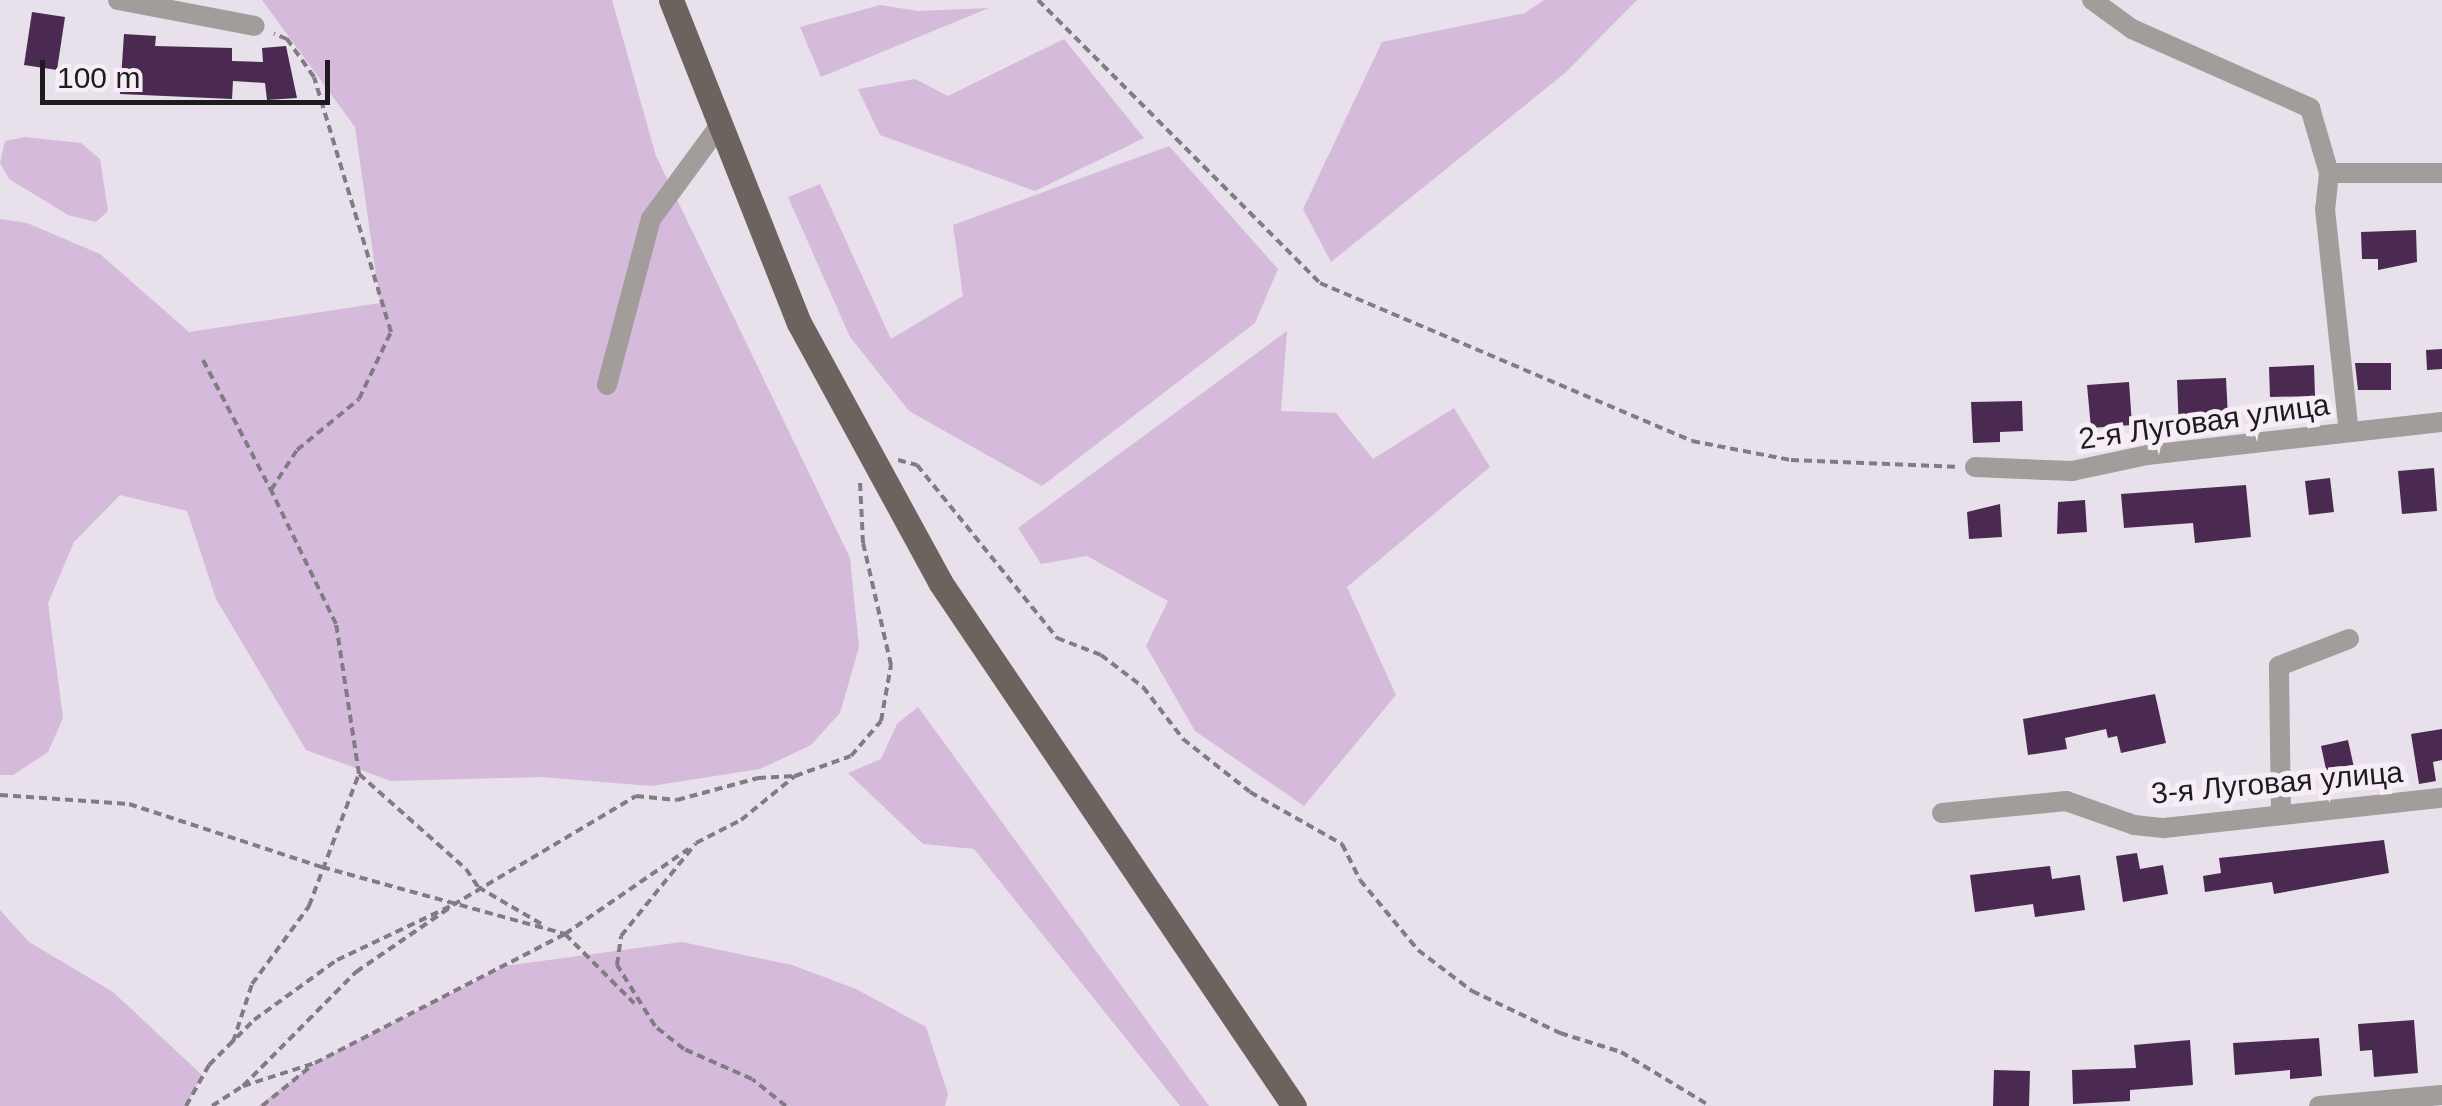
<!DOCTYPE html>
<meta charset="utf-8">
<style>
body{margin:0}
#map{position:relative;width:2442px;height:1106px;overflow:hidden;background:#e8e0ea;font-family:Helvetica,sans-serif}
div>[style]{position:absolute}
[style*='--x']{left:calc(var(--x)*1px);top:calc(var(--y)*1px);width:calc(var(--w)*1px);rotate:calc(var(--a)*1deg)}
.green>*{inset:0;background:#d6badb}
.building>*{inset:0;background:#4b2a51}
.path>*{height:4px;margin-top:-2px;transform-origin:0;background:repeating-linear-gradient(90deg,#817c83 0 8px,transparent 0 13px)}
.minor>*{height:20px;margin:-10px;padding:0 10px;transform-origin:10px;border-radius:10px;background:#a29d9a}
.major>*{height:25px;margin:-12.5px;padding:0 12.5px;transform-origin:12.5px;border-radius:12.5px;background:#6c635f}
span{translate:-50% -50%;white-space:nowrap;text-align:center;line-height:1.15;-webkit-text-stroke:10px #f6edf7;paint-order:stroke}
.street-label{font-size:30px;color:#1e1b1f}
.scale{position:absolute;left:40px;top:60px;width:290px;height:45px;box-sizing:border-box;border:5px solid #1e1b1f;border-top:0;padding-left:12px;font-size:30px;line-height:35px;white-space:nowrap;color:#1e1b1f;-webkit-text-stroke:8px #f6edf7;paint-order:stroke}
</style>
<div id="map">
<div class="green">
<div style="clip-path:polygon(262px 0,612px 0,656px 156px,850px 558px,859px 647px,840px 713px,811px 745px,760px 769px,651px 786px,541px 777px,391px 781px,306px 750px,216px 599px,187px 511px,120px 495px,74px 542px,48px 603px,63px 718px,48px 752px,13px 775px,0 775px,0 219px,27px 223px,100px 254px,189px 332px,380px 303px,355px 127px)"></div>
<div style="clip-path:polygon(1544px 0,1637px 0,1565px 73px,1331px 262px,1303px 209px,1382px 42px,1525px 13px)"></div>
<div style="clip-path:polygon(880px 5px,918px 11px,989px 8px,821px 77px,800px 27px)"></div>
<div style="clip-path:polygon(1064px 39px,1144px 138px,1035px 191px,880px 135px,858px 89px,915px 79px,948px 96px)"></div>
<div style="clip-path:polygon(25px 137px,81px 143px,100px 159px,108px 211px,96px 222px,68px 215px,9px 179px,0 163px,5px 141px)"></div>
<div style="clip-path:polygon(1169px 146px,1278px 269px,1255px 323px,1042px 486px,909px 411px,850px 337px,788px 197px,820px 184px,891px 339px,963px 296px,953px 225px)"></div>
<div style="clip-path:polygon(1287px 331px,1281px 411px,1336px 413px,1373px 459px,1454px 408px,1490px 467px,1347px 587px,1396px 695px,1304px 806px,1195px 731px,1146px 646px,1168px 601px,1087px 556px,1041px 564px,1018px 528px)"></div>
<div style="clip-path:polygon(918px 707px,1209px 1106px,1180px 1106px,974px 849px,923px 844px,848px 773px,881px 759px,897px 724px)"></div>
<div style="clip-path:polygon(0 910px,29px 942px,113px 992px,202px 1075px,186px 1106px,0 1106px)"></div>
<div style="clip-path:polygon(682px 942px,792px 965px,856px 989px,926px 1027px,948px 1094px,945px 1106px,258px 1106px,315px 1063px,505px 966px)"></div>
</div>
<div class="building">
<div style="clip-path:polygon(32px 12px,65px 17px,57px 70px,24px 65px)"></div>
<div style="clip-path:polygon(124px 34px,156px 36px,155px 46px,232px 48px,232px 61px,263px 62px,262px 48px,286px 46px,297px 98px,267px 100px,265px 83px,233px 81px,232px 99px,120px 94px)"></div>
<div style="clip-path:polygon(2416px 230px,2417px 262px,2378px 270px,2378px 259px,2362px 259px,2361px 232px)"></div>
<div style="clip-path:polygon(2442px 349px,2442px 369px,2427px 370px,2426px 350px)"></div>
<div style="clip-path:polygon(2355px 363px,2391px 363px,2391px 390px,2358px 390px)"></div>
<div style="clip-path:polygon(2314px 365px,2315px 396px,2270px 397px,2269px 367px)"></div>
<div style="clip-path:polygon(2226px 378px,2228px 417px,2194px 418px,2194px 431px,2179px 432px,2177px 380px)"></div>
<div style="clip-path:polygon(2129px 382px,2132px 425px,2091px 428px,2087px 385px)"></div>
<div style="clip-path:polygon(2022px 401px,2023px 431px,2000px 432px,2000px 442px,1973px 443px,1971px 402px)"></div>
<div style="clip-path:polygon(2434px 468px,2437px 511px,2402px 514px,2398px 471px)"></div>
<div style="clip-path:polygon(2330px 478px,2334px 512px,2309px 515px,2305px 481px)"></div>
<div style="clip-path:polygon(2246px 485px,2251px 537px,2195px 543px,2193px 523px,2124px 528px,2121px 494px)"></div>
<div style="clip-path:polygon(2085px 500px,2087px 532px,2057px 534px,2058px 502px)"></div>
<div style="clip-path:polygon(2000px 504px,2002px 537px,1969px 539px,1967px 512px)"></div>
<div style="clip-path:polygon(2155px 694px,2166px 743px,2121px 753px,2117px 736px,2108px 738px,2106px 729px,2065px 738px,2067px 749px,2028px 755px,2023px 719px)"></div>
<div style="clip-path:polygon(2442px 729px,2442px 760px,2433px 762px,2436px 781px,2419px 784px,2411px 734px)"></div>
<div style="clip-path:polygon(2348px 740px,2356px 777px,2329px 783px,2321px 746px)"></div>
<div style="clip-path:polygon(2384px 840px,2389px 873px,2274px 894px,2272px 882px,2205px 892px,2203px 876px,2221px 873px,2219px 858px)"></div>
<div style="clip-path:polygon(2137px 853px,2140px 869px,2163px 865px,2168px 894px,2123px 902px,2116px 856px)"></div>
<div style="clip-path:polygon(2050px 866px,2052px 879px,2080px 875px,2085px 910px,2035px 917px,2033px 904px,1975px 912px,1970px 875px)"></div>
<div style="clip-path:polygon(2414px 1020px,2418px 1073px,2374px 1077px,2372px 1050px,2360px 1051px,2358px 1024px)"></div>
<div style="clip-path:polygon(2319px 1038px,2322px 1076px,2290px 1079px,2290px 1070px,2235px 1075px,2233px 1043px)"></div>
<div style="clip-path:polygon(2190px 1040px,2193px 1085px,2130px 1090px,2130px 1101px,2073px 1104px,2072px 1070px,2136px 1068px,2134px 1045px)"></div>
<div style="clip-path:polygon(1994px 1070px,2030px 1071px,2029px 1106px,1993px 1106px)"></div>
</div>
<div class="path">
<div style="--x:1038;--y:0;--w:400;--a:45.1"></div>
<div style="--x:1320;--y:283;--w:404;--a:23"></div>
<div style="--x:1692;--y:441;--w:101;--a:10.9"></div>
<div style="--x:1791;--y:460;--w:164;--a:2.4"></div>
<div style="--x:203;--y:360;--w:147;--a:62.4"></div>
<div style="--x:898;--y:460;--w:20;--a:15"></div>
<div style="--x:917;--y:465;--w:223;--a:51"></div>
<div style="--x:1057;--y:638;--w:47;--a:21.1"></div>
<div style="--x:1101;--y:655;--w:53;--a:37.3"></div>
<div style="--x:1143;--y:687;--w:66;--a:52.4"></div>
<div style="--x:1183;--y:739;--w:85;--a:38.3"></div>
<div style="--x:1250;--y:792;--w:106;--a:29.5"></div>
<div style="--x:1342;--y:844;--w:40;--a:63.4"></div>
<div style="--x:1360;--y:880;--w:91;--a:50.4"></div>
<div style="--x:1418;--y:950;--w:68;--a:37.2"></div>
<div style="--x:1472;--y:991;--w:98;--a:25.5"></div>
<div style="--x:1560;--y:1033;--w:64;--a:17.3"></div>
<div style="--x:1621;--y:1052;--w:104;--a:31.2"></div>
<div style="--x:359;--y:774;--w:143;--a:41.6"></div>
<div style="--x:466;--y:869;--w:22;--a:56"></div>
<div style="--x:478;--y:887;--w:75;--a:30.3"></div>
<div style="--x:0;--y:795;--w:129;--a:4"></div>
<div style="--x:129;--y:804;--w:203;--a:18.1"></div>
<div style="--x:322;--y:867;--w:252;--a:15.4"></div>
<div style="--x:565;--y:934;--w:150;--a:-34.6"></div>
<div style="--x:233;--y:1042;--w:61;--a:-71.9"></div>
<div style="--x:252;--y:984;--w:97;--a:-53.8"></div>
<div style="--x:309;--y:906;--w:141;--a:-69.3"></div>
<div style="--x:359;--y:774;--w:152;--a:-98.7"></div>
<div style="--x:336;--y:624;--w:149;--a:-115.9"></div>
<div style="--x:271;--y:490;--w:48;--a:-57"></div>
<div style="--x:297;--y:450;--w:80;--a:-39.4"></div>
<div style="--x:359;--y:399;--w:74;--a:-64.5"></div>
<div style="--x:391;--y:332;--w:266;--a:-106.8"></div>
<div style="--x:314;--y:77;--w:47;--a:-125.4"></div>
<div style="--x:287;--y:39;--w:14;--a:-159"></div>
<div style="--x:243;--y:1086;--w:76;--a:-17.7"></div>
<div style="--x:315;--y:1063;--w:281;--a:-27.3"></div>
<div style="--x:565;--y:934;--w:98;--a:45"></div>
<div style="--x:186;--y:1106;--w:47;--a:-60.7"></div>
<div style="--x:209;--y:1065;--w:64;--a:-45"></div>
<div style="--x:254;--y:1020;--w:102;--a:-35.9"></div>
<div style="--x:337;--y:960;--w:128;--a:-25.4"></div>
<div style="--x:453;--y:905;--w:213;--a:-30.8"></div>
<div style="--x:636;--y:796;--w:41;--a:5.6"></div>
<div style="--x:677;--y:800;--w:84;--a:-15.2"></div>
<div style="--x:758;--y:778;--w:37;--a:-3"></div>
<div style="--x:212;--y:1106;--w:37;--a:-33"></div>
<div style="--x:243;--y:1086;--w:161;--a:-45.3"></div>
<div style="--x:356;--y:972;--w:113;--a:-34.5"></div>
<div style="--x:262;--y:1106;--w:63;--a:-39.2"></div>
<div style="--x:786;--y:1106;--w:43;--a:-141.5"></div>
<div style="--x:752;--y:1079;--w:74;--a:-156.2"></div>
<div style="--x:684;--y:1049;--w:37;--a:-142"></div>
<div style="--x:655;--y:1026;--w:72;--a:-121.9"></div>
<div style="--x:617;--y:965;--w:29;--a:-82"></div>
<div style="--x:621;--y:936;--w:119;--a:-51.1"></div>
<div style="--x:696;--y:843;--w:51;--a:-27.1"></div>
<div style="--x:741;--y:820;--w:70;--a:-39.2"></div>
<div style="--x:795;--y:776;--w:59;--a:-19.7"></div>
<div style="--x:851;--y:756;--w:46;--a:-49.4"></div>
<div style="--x:881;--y:721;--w:57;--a:-79.9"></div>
<div style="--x:891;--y:665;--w:125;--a:-102.9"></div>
<div style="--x:863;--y:543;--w:61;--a:-92.8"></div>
</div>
<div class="minor">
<div style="--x:118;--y:0;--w:139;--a:10.7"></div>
<div style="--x:2092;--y:0;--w:49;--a:35.9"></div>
<div style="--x:2132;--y:29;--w:195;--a:23.9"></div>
<div style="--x:2310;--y:108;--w:68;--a:73.7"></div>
<div style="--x:2329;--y:173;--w:36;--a:96"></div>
<div style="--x:2325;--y:209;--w:224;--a:83.9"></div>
<div style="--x:2329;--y:173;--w:113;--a:0"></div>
<div style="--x:607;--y:385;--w:172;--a:-75.2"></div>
<div style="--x:651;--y:219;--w:112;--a:-53.7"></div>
<div style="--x:1975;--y:467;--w:97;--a:2.4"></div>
<div style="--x:2072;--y:471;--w:77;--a:-12"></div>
<div style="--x:2147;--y:455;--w:297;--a:-6.4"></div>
<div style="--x:1942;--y:813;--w:125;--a:-5.5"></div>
<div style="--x:2066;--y:801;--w:72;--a:19.4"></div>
<div style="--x:2134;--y:825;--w:30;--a:6"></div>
<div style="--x:2164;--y:828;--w:280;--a:-6.2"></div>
<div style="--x:2281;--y:815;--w:149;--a:-90.8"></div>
<div style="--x:2279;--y:666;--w:75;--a:-21.1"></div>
<div style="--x:2319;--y:1106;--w:123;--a:-5.1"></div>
</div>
<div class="major">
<div style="--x:671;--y:0;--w:347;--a:68.4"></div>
<div style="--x:799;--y:323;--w:295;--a:61.4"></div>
<div style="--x:940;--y:582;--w:632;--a:55.96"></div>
</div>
<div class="street-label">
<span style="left:2204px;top:422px;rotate:-8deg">2-я Луговая улица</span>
<span style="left:2277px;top:783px;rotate:-5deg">3-я Луговая улица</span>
</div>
<div class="scale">100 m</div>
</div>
